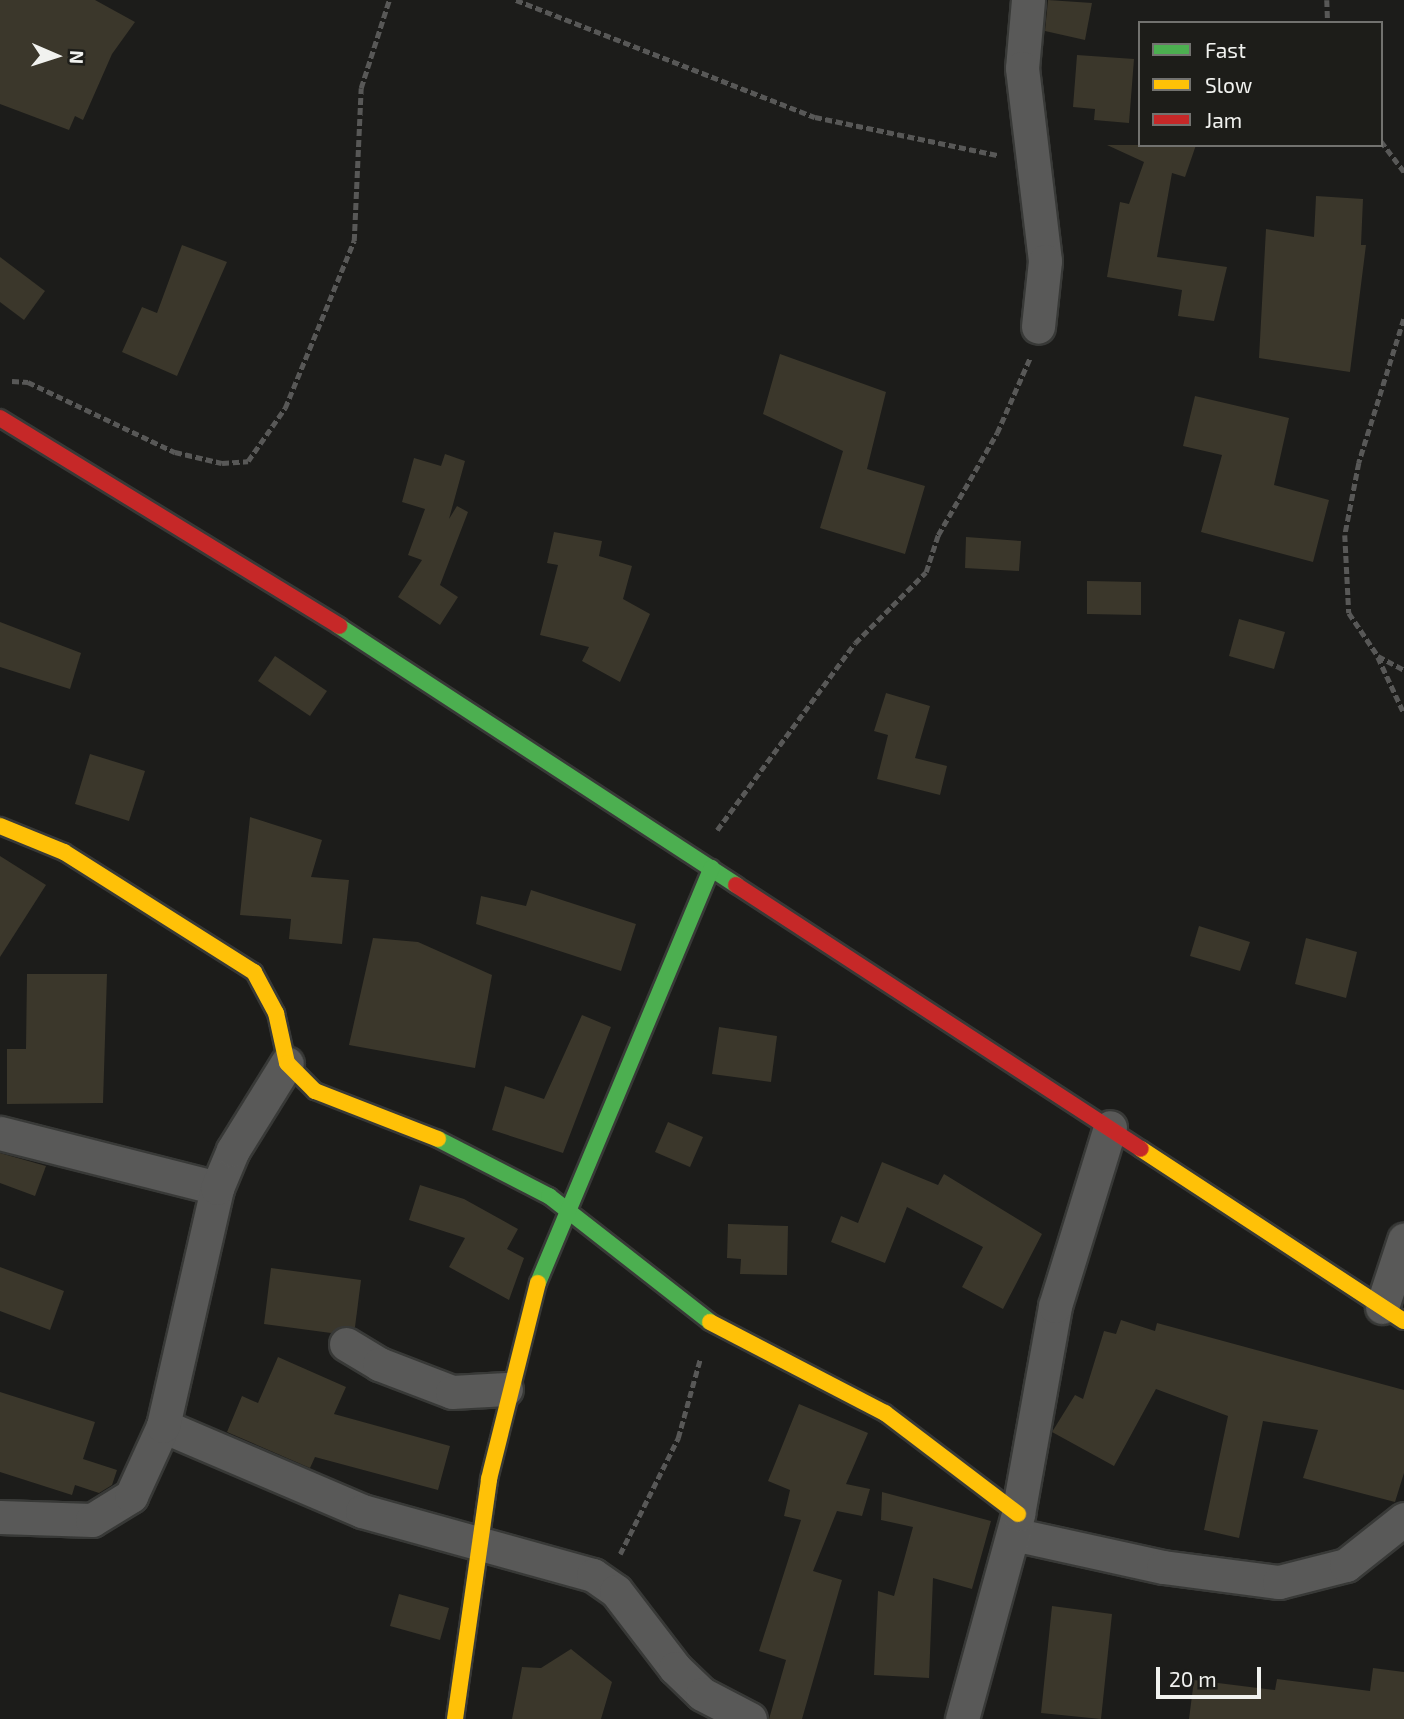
<!DOCTYPE html>
<style>
body{margin:0}
#map{position:relative;width:1404px;height:1719px;overflow:hidden;background:#1c1c1a;font-family:"Exo 2",sans-serif}
div>[style]{position:absolute}
[style*='--x']{left:calc(var(--x)*1px);top:calc(var(--y)*1px);width:calc(var(--w)*1px);rotate:calc(var(--a)*1deg)}
.building>*{inset:0;background:#3b372b}
.path>*{height:4.5px;margin-top:-2.25px;transform-origin:0;background:repeating-linear-gradient(90deg,#585857 0 7px,transparent 0 10.5px)}
.roads{filter:drop-shadow(2px 0 #383937) drop-shadow(-2px 0 #383937) drop-shadow(0 2px #383937) drop-shadow(0 -2px #383937)}
.street>*{height:33px;margin:-16.5px;padding:0 16.5px;transform-origin:16.5px;border-radius:16.5px;background:#595958}
.fast>*{height:16px;margin:-8px;padding:0 8px;transform-origin:8px;border-radius:8px;background:#4caf50}
.slow>*{height:16px;margin:-8px;padding:0 8px;transform-origin:8px;border-radius:8px;background:#ffc107}
.jam>*{height:16px;margin:-8px;padding:0 8px;transform-origin:8px;border-radius:8px;background:#c62828}
span{translate:-50% -50%;white-space:nowrap;text-align:center;line-height:1.15;-webkit-text-stroke:5px #1d1d19;paint-order:stroke}
.legend{position:absolute;left:1138px;top:21px;width:245px;height:126px;box-sizing:border-box;background:#1d1d19;border:2px solid #72726f;margin:0;padding:9px 12px;list-style:none;font-size:21px;color:#f1f2ef}
.legend li{display:flex;align-items:center;gap:14px;height:35px}
.legend b{width:35px;border:2px solid #72726f}
.north{position:absolute;left:21px;top:21px;width:70px;height:70px;-webkit-text-stroke:5px #1d1d19;paint-order:stroke;rotate:93deg;font-size:19px;font-weight:700;line-height:28px;text-align:center;color:#f1f2ef}
.north::after{content:'';display:block;margin:auto;width:24px;height:32px;background:#f1f2ef;clip-path:polygon(50% 0,100% 100%,50% 72%,0 100%)}
.scale{position:absolute;left:1156px;top:1667px;width:105px;height:32px;box-sizing:border-box;border:4px solid #f1f2ef;border-top:0;padding-left:9px;font-size:21px;line-height:24px;white-space:nowrap;color:#f1f2ef;-webkit-text-stroke:5px #1d1d19;paint-order:stroke}
</style>
<div id="map">
<div class="building">
<div style="clip-path:polygon(0 0,95px 0,135px 22px,112px 54px,83px 120px,75px 116px,69px 130px,0 104px)"></div>
<div style="clip-path:polygon(1048px 0,1092px 3px,1085px 40px,1045px 31px)"></div>
<div style="clip-path:polygon(1077px 55px,1134px 59px,1129px 123px,1094px 120px,1095px 109px,1073px 107px)"></div>
<div style="clip-path:polygon(1107px 145px,1196px 145px,1185px 177px,1172px 173px,1157px 257px,1227px 267px,1214px 321px,1178px 316px,1182px 290px,1107px 277px,1120px 202px,1129px 204px,1144px 162px)"></div>
<div style="clip-path:polygon(1316px 196px,1363px 199px,1361px 245px,1366px 245px,1350px 372px,1259px 358px,1266px 229px,1314px 237px)"></div>
<div style="clip-path:polygon(182px 245px,227px 262px,177px 376px,122px 352px,142px 307px,157px 313px)"></div>
<div style="clip-path:polygon(0 257px,45px 291px,24px 320px,0 302px)"></div>
<div style="clip-path:polygon(780px 354px,886px 392px,867px 469px,925px 486px,905px 554px,820px 528px,843px 451px,763px 414px)"></div>
<div style="clip-path:polygon(1195px 396px,1289px 418px,1274px 485px,1329px 500px,1313px 562px,1201px 532px,1222px 455px,1183px 446px)"></div>
<div style="clip-path:polygon(445px 454px,465px 461px,449px 519px,457px 506px,468px 512px,440px 585px,458px 597px,440px 625px,398px 597px,422px 560px,408px 555px,425px 509px,402px 502px,414px 458px,441px 466px)"></div>
<div style="clip-path:polygon(554px 532px,602px 541px,599px 556px,632px 566px,623px 599px,650px 614px,620px 682px,582px 661px,589px 647px,540px 635px,558px 565px,547px 563px)"></div>
<div style="clip-path:polygon(966px 537px,1021px 541px,1019px 571px,965px 568px)"></div>
<div style="clip-path:polygon(1087px 581px,1141px 582px,1141px 615px,1087px 614px)"></div>
<div style="clip-path:polygon(1239px 619px,1285px 632px,1274px 669px,1229px 656px)"></div>
<div style="clip-path:polygon(0 622px,81px 653px,70px 689px,0 667px)"></div>
<div style="clip-path:polygon(275px 656px,327px 691px,310px 716px,258px 681px)"></div>
<div style="clip-path:polygon(886px 693px,930px 706px,915px 758px,947px 766px,940px 795px,877px 779px,888px 735px,874px 731px)"></div>
<div style="clip-path:polygon(90px 754px,145px 771px,129px 821px,75px 804px)"></div>
<div style="clip-path:polygon(250px 817px,322px 840px,311px 877px,349px 880px,342px 944px,289px 939px,291px 919px,240px 915px)"></div>
<div style="clip-path:polygon(0 856px,46px 885px,0 957px)"></div>
<div style="clip-path:polygon(531px 890px,636px 924px,621px 971px,476px 924px,481px 896px,526px 906px)"></div>
<div style="clip-path:polygon(1199px 926px,1250px 942px,1240px 971px,1190px 956px)"></div>
<div style="clip-path:polygon(373px 938px,418px 942px,492px 975px,475px 1068px,349px 1045px)"></div>
<div style="clip-path:polygon(1306px 938px,1357px 952px,1346px 998px,1295px 984px)"></div>
<div style="clip-path:polygon(27px 974px,107px 974px,103px 1103px,7px 1104px,7px 1049px,26px 1049px)"></div>
<div style="clip-path:polygon(582px 1015px,611px 1027px,563px 1153px,492px 1130px,505px 1086px,544px 1099px)"></div>
<div style="clip-path:polygon(719px 1027px,777px 1036px,771px 1082px,712px 1074px)"></div>
<div style="clip-path:polygon(668px 1122px,703px 1137px,690px 1167px,655px 1152px)"></div>
<div style="clip-path:polygon(0 1153px,46px 1166px,35px 1196px,0 1183px)"></div>
<div style="clip-path:polygon(882px 1162px,938px 1185px,944px 1174px,1042px 1234px,1003px 1309px,962px 1287px,983px 1247px,907px 1207px,885px 1263px,831px 1242px,841px 1216px,858px 1223px)"></div>
<div style="clip-path:polygon(420px 1185px,464px 1199px,518px 1229px,507px 1249px,524px 1258px,509px 1300px,449px 1267px,465px 1238px,409px 1220px)"></div>
<div style="clip-path:polygon(728px 1224px,788px 1226px,787px 1275px,740px 1274px,741px 1259px,727px 1258px)"></div>
<div style="clip-path:polygon(0 1267px,64px 1291px,50px 1330px,0 1311px)"></div>
<div style="clip-path:polygon(271px 1268px,361px 1280px,355px 1327px,331px 1333px,264px 1324px)"></div>
<div style="clip-path:polygon(1121px 1320px,1155px 1331px,1157px 1323px,1404px 1390px,1404px 1473px,1395px 1502px,1303px 1478px,1318px 1430px,1263px 1421px,1239px 1538px,1204px 1530px,1228px 1416px,1156px 1389px,1114px 1466px,1052px 1432px,1075px 1395px,1083px 1399px,1104px 1331px,1116px 1334px)"></div>
<div style="clip-path:polygon(278px 1357px,346px 1387px,334px 1414px,450px 1446px,438px 1490px,315px 1457px,310px 1468px,227px 1432px,242px 1396px,258px 1403px)"></div>
<div style="clip-path:polygon(0 1392px,95px 1422px,83px 1459px,117px 1470px,112px 1485px,99px 1493px,75px 1485px,72px 1495px,0 1472px)"></div>
<div style="clip-path:polygon(799px 1404px,868px 1433px,846px 1484px,870px 1489px,862px 1516px,837px 1511px,813px 1571px,842px 1580px,802px 1719px,769px 1719px,786px 1660px,759px 1651px,801px 1520px,784px 1516px,790px 1490px,768px 1481px)"></div>
<div style="clip-path:polygon(882px 1492px,991px 1521px,972px 1589px,933px 1578px,929px 1678px,874px 1675px,878px 1591px,894px 1596px,913px 1527px,881px 1520px)"></div>
<div style="clip-path:polygon(399px 1594px,449px 1608px,440px 1640px,390px 1626px)"></div>
<div style="clip-path:polygon(1052px 1606px,1112px 1614px,1101px 1719px,1041px 1713px)"></div>
<div style="clip-path:polygon(571px 1649px,612px 1682px,601px 1719px,512px 1719px,522px 1667px,541px 1668px)"></div>
<div style="clip-path:polygon(1373px 1668px,1404px 1672px,1404px 1719px,1189px 1719px,1194px 1680px,1275px 1690px,1277px 1679px,1370px 1691px)"></div>
</div>
<div class="path">
<div style="--x:516;--y:0;--w:321;--a:21.4"></div>
<div style="--x:815;--y:117;--w:186;--a:11.8"></div>
<div style="--x:1327;--y:0;--w:23;--a:88"></div>
<div style="--x:1381;--y:141;--w:39;--a:53"></div>
<div style="--x:1404;--y:319;--w:151;--a:107.4"></div>
<div style="--x:1359;--y:463;--w:73;--a:101"></div>
<div style="--x:1345;--y:535;--w:78;--a:87.1"></div>
<div style="--x:1349;--y:613;--w:52;--a:56"></div>
<div style="--x:1378;--y:656;--w:30;--a:28"></div>
<div style="--x:12;--y:381;--w:16;--a:4"></div>
<div style="--x:28;--y:382;--w:163;--a:25.5"></div>
<div style="--x:175;--y:452;--w:48;--a:13.2"></div>
<div style="--x:222;--y:463;--w:26;--a:-4"></div>
<div style="--x:248;--y:461;--w:65;--a:-55.1"></div>
<div style="--x:285;--y:408;--w:181;--a:-67.6"></div>
<div style="--x:354;--y:241;--w:153;--a:-87.4"></div>
<div style="--x:361;--y:88;--w:92;--a:-72.3"></div>
<div style="--x:1378;--y:657;--w:62;--a:65.1"></div>
<div style="--x:717;--y:830;--w:232;--a:-53.6"></div>
<div style="--x:855;--y:643;--w:100;--a:-45"></div>
<div style="--x:926;--y:572;--w:39;--a:-72"></div>
<div style="--x:938;--y:535;--w:118;--a:-60"></div>
<div style="--x:997;--y:433;--w:82;--a:-66.3"></div>
<div style="--x:620;--y:1554;--w:130;--a:-63.4"></div>
<div style="--x:678;--y:1438;--w:82;--a:-74.4"></div>
</div>
<div class="roads">
<div class="street">
<div style="--x:1028;--y:0;--w:68;--a:95"></div>
<div style="--x:1022;--y:68;--w:194;--a:83.2"></div>
<div style="--x:1045;--y:261;--w:66;--a:96.1"></div>
<div style="--x:0;--y:1133;--w:224;--a:14.2"></div>
<div style="--x:1382;--y:1307;--w:71;--a:-71.8"></div>
<div style="--x:346;--y:1344;--w:39;--a:31"></div>
<div style="--x:379;--y:1364;--w:78;--a:21"></div>
<div style="--x:452;--y:1392;--w:54;--a:-3.2"></div>
<div style="--x:163;--y:1426;--w:216;--a:23.1"></div>
<div style="--x:362;--y:1511;--w:240;--a:15.5"></div>
<div style="--x:593;--y:1575;--w:28;--a:35"></div>
<div style="--x:616;--y:1591;--w:97;--a:52.5"></div>
<div style="--x:675;--y:1668;--w:37;--a:44"></div>
<div style="--x:702;--y:1694;--w:54;--a:27.5"></div>
<div style="--x:0;--y:1517;--w:92;--a:1.9"></div>
<div style="--x:92;--y:1520;--w:46;--a:-31.6"></div>
<div style="--x:131;--y:1496;--w:77;--a:-65.4"></div>
<div style="--x:163;--y:1426;--w:244;--a:-77.2"></div>
<div style="--x:217;--y:1188;--w:41;--a:-67.2"></div>
<div style="--x:233;--y:1150;--w:102;--a:-58.2"></div>
<div style="--x:1013;--y:1534;--w:154;--a:12.4"></div>
<div style="--x:1163;--y:1567;--w:117;--a:7.4"></div>
<div style="--x:1279;--y:1582;--w:69;--a:-14.2"></div>
<div style="--x:1346;--y:1565;--w:74;--a:-38.4"></div>
<div style="--x:962;--y:1719;--w:213;--a:-74.7"></div>
<div style="--x:1018;--y:1514;--w:211;--a:-79.9"></div>
<div style="--x:1055;--y:1306;--w:187;--a:-72.9"></div>
</div>
<div class="fast">
<div style="--x:339;--y:626;--w:474;--a:33.1"></div>
<div style="--x:438;--y:1139;--w:125;--a:27.2"></div>
<div style="--x:549;--y:1196;--w:204;--a:38"></div>
<div style="--x:538;--y:1283;--w:450;--a:-67.3"></div>
</div>
<div class="slow">
<div style="--x:0;--y:826;--w:69;--a:22.1"></div>
<div style="--x:64;--y:852;--w:225;--a:32.3"></div>
<div style="--x:254;--y:972;--w:47;--a:61.8"></div>
<div style="--x:276;--y:1013;--w:51;--a:77.6"></div>
<div style="--x:287;--y:1063;--w:40;--a:45"></div>
<div style="--x:315;--y:1091;--w:132;--a:21.3"></div>
<div style="--x:1141;--y:1149;--w:314;--a:33.2"></div>
<div style="--x:710;--y:1322;--w:197;--a:27.5"></div>
<div style="--x:885;--y:1413;--w:167;--a:37.2"></div>
<div style="--x:455;--y:1719;--w:242;--a:-81.9"></div>
<div style="--x:489;--y:1479;--w:202;--a:-76"></div>
</div>
<div class="jam">
<div style="--x:0;--y:418;--w:398;--a:31.5"></div>
<div style="--x:736;--y:885;--w:483;--a:33.1"></div>
</div>
</div>
<ul class="legend">
<li><b style="height:9px;background:#4caf50"></b>Fast</li>
<li><b style="height:9px;background:#ffc107"></b>Slow</li>
<li><b style="height:9px;background:#c62828"></b>Jam</li>
</ul>
<div class="north">N</div>
<div class="scale">20 m</div>
</div>
